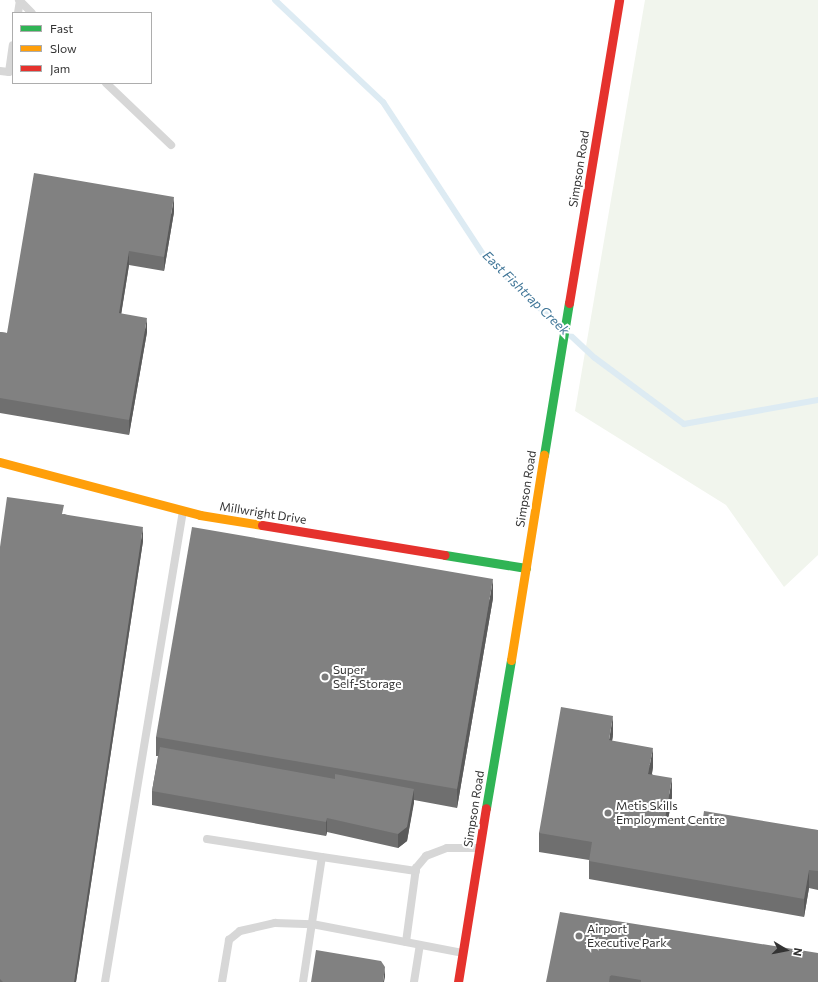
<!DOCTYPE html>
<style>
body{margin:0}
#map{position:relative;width:818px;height:982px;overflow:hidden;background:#fff;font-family:Commissioner,sans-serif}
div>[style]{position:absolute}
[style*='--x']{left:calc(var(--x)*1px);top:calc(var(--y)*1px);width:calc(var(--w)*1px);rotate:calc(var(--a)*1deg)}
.green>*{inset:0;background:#f1f5ed}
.stream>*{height:6px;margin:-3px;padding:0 3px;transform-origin:3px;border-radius:3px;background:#ddebf3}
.lane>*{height:8px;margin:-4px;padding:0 4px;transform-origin:4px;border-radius:4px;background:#d7d7d7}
.fast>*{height:9px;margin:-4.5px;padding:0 4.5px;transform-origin:4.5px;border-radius:4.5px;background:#30b455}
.slow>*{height:9px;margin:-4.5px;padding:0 4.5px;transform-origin:4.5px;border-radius:4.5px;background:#ff9f0a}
.jam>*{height:9px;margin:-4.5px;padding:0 4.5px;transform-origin:4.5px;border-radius:4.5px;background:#e5322d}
.wall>*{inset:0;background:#6f6f6f}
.shaded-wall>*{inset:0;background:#5a5a5a}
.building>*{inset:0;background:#818181}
.dots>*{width:11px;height:11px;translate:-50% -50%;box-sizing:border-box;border:2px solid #fff;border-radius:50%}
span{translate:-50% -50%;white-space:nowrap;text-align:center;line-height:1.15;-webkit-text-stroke:4px #fff;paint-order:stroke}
.street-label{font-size:12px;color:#333}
.poi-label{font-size:12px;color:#333}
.left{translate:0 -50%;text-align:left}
.water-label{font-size:13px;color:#3f7597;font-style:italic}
.legend{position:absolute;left:12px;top:12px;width:140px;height:72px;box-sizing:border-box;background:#fff;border:1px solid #adadad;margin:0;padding:5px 7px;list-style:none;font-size:12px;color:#333}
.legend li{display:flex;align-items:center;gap:8px;height:20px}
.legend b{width:20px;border:1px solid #adadad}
.north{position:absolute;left:766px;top:930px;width:40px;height:40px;-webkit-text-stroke:3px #fff;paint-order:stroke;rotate:100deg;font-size:11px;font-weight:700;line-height:16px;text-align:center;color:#333}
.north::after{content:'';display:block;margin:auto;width:14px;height:18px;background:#333;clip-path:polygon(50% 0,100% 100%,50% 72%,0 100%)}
</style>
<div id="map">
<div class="green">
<div style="clip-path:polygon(645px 0,818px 0,818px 555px,784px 587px,726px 505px,575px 411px)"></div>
</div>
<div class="stream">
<div style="--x:275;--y:0;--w:149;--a:43.4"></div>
<div style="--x:383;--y:102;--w:186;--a:56.7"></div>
<div style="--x:485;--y:257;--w:103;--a:43"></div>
<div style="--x:569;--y:334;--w:35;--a:43"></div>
<div style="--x:595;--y:358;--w:111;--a:36.6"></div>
<div style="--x:684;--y:424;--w:136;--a:-10.2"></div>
</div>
<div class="lane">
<div style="--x:19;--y:0;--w:18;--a:45"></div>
<div style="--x:18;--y:13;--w:12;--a:-81"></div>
<div style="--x:0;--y:71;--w:9;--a:6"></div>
<div style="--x:9;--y:72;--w:27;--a:-82"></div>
<div style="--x:106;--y:83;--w:90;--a:43.6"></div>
<div style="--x:207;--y:839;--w:116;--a:8.9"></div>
<div style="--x:406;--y:942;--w:75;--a:-82.3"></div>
<div style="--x:416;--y:868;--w:16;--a:-50"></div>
<div style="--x:426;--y:856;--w:22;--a:-21"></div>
<div style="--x:447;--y:848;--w:32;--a:0"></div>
<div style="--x:105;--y:982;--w:477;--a:-80.6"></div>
<div style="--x:222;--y:982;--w:43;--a:-80.5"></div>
<div style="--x:229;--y:940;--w:14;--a:-39"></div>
<div style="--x:240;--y:931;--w:36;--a:-13"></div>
<div style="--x:275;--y:923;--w:37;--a:2"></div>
<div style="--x:312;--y:924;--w:153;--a:10.9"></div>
<div style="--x:303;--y:982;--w:126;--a:-81.4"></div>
<div style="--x:322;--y:857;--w:95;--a:8.5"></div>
<div style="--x:414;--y:982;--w:37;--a:-81"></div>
</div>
<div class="fast">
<div style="--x:544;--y:455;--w:154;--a:-80.7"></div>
<div style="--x:445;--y:555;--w:82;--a:9.1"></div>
<div style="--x:486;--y:808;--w:150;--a:-80.4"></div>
</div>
<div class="slow">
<div style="--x:0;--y:462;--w:207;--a:14.8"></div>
<div style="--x:200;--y:515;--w:63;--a:9.2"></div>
<div style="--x:511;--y:660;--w:208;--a:-80.9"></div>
</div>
<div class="jam">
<div style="--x:569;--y:303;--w:307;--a:-80.6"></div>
<div style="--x:262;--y:525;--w:185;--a:9.3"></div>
<div style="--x:458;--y:982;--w:176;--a:-80.9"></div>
</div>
<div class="wall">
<div style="clip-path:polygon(174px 212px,164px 271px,129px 265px,121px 314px,147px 332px,129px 435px,0 413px,0 332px,7px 333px)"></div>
<div style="clip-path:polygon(64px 514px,143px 541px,76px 982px,0 982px,0 547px)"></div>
<div style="clip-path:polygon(493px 598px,457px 808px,414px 800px,407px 841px,398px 848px,327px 832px,326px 836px,152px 805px,152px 791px,158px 756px,156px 756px,156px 737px)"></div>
<div style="clip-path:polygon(613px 735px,612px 741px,653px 767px,652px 774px,672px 797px,668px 820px,702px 825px,818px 830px,818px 890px,809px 888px,804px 917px,589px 879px,589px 860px,539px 852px,539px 833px)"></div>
<div style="clip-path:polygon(818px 953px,818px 982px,546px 982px)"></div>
</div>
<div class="shaded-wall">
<div style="clip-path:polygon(174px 197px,174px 212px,164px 271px,164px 257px)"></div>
<div style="clip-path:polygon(129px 251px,129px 265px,119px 328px,119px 313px)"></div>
<div style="clip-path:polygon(147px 318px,147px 332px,129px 435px,129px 420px)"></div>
<div style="clip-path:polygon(143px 527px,143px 541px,76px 982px,74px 982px)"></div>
<div style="clip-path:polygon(493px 579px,493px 598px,457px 808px,457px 789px)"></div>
<div style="clip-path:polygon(613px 716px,613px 735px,609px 759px,609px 740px)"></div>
<div style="clip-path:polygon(653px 748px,653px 767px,648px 793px,648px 774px)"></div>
<div style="clip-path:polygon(672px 778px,672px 797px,665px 838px,665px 819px)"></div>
<div style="clip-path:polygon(414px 789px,414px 803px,407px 841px,398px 848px,398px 834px)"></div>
<div style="clip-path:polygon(327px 818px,327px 832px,326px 836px,326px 822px)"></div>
<div style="clip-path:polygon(809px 870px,809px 888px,804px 917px,804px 899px)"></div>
<div style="clip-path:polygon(385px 967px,385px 977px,384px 982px,383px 982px)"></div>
</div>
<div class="building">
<div style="clip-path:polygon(34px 173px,174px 197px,164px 257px,129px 251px,119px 313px,147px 318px,129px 420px,0 398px,0 332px,7px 333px)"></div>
<div style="clip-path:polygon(7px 497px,64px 505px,62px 514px,143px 527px,74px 982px,3px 982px,0 979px,0 547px)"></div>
<div style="clip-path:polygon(192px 527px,493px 579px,457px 789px,156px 737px)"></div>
<div style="clip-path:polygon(561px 707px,613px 716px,609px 740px,653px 748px,648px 774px,672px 778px,665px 819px,702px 825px,704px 811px,818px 830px,818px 871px,809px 870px,804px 899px,589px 861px,592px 842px,539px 833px)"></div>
<div style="clip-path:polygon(160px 747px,335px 779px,335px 774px,414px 789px,407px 827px,398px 834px,327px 818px,326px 822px,152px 791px)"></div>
<div style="clip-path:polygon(560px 912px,818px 953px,818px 982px,641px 982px,641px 980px,610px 975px,609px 982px,546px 982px)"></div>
<div style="clip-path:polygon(316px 950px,381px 961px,385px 967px,383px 982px,311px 982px)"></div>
</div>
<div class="dots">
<div style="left:325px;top:677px;background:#7a7a7a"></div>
<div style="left:608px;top:813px;background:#7a7a7a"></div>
<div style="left:579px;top:936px;background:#7a7a7a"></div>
</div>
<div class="street-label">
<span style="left:579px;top:169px;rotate:-81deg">Simpson Road</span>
<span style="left:526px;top:489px;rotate:-81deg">Simpson Road</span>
<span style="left:263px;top:513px;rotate:9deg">Millwright Drive</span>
<span style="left:474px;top:809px;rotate:-81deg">Simpson Road</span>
</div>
<div class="poi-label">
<span class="left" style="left:333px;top:677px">Super<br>Self-Storage</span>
<span class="left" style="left:616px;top:813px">Metis Skills<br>Employment Centre</span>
<span class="left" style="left:587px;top:936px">Airport<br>Executive Park</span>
</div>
<div class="water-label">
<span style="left:526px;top:293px;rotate:44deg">East Fishtrap Creek</span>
</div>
<ul class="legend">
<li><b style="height:5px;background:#30b455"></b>Fast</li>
<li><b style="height:5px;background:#ff9f0a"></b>Slow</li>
<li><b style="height:5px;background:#e5322d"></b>Jam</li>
</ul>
<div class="north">N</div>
</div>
